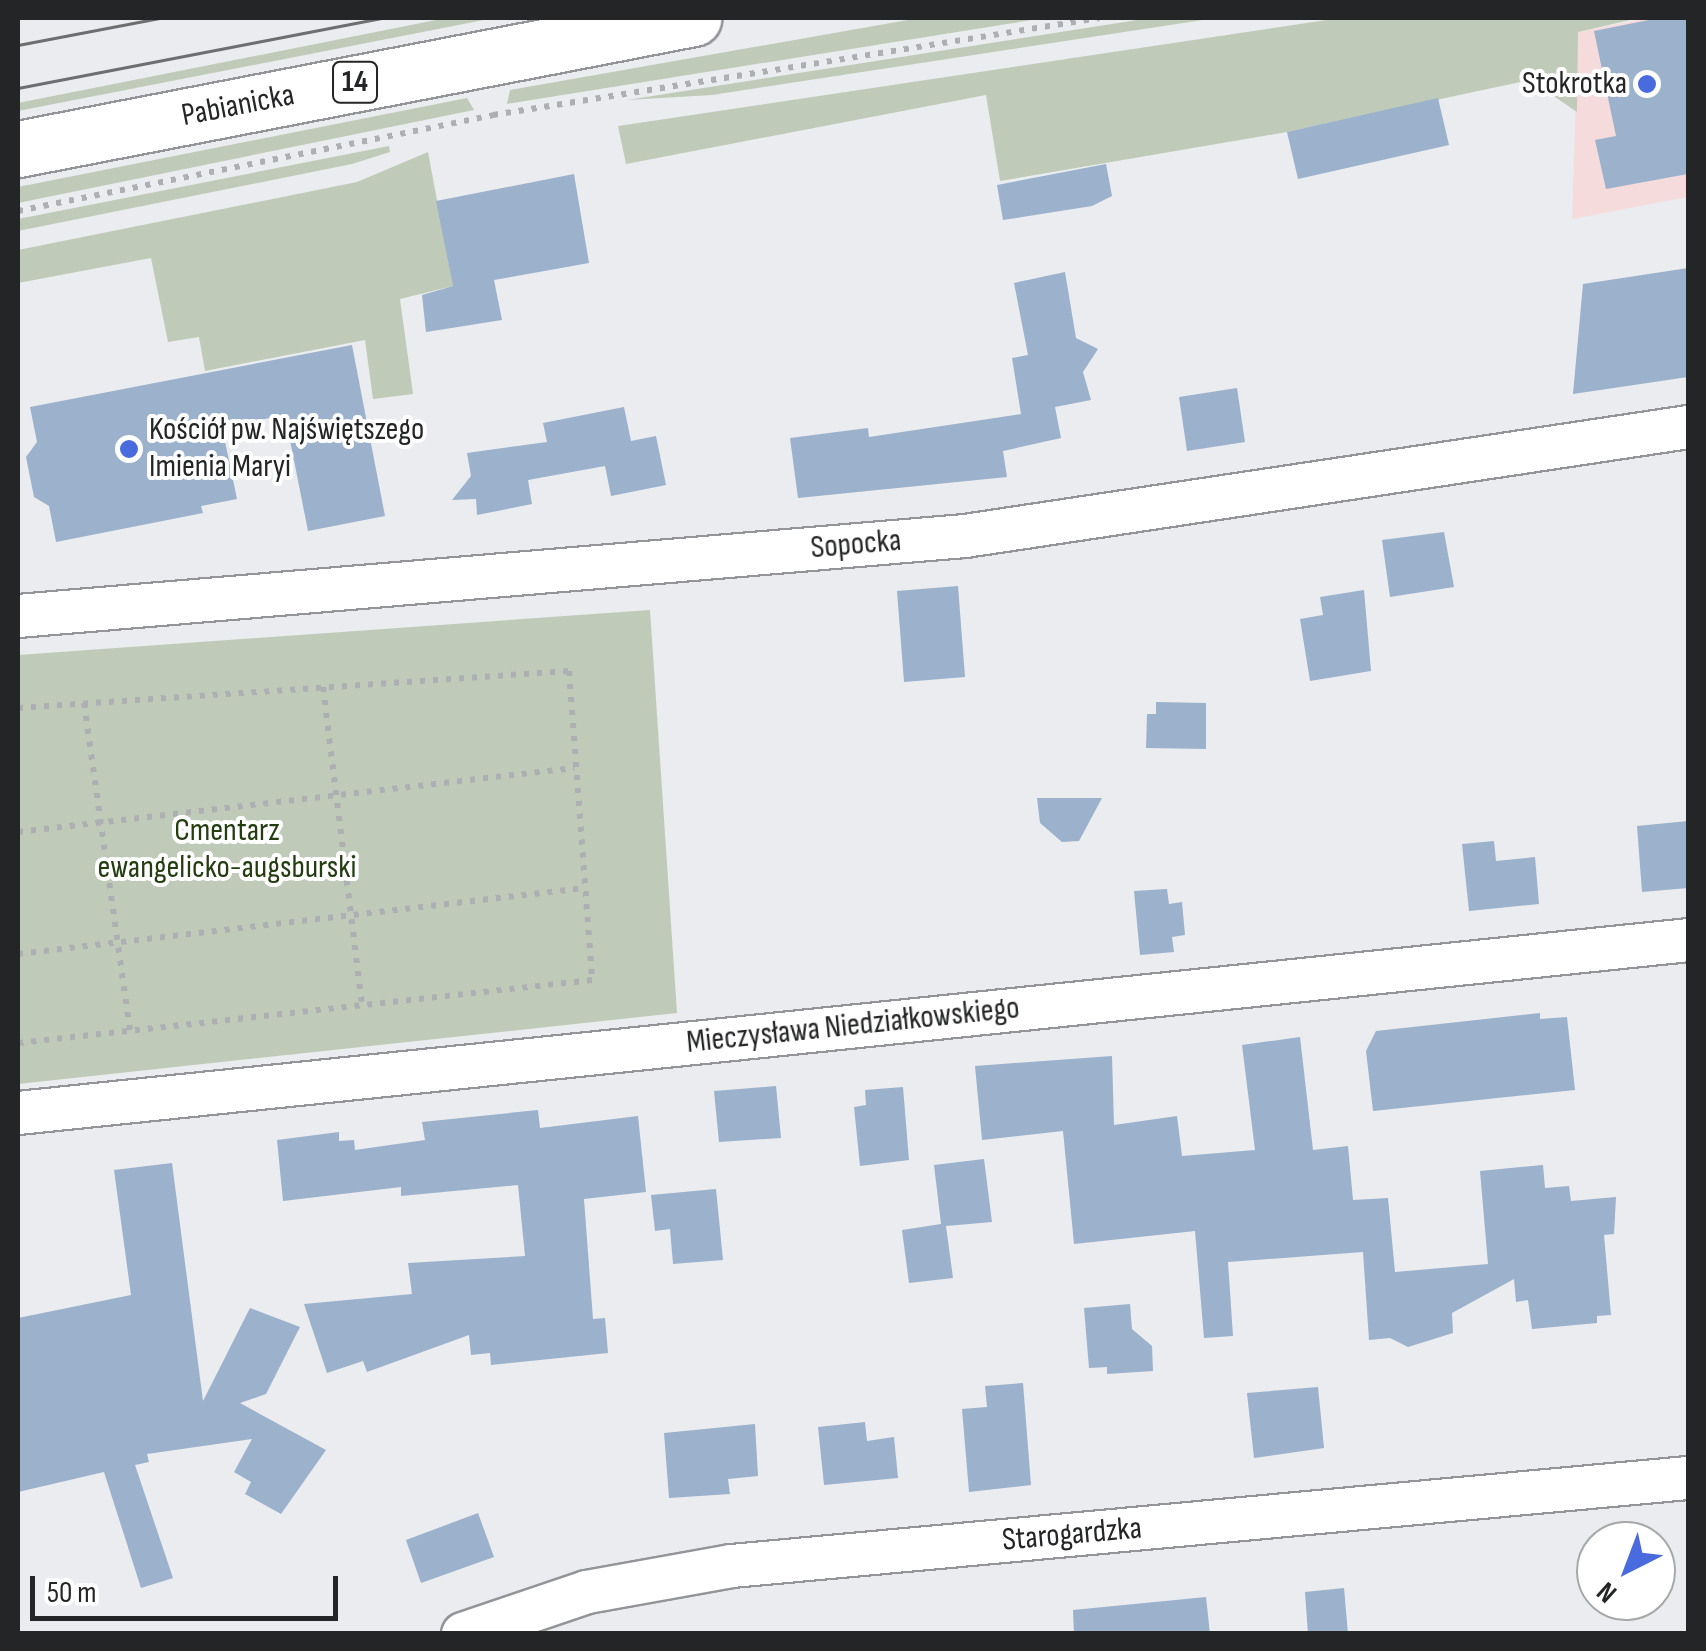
<!DOCTYPE html>
<meta charset="utf-8">
<style>
body{margin:0}
#map{position:relative;width:1706px;height:1651px;overflow:hidden;background:#eaecef;font-family:"Sofia Sans Condensed",sans-serif}
div>[style]{position:absolute}
[style*='--x']{left:calc(var(--x)*1px);top:calc(var(--y)*1px);width:calc(var(--w)*1px);rotate:calc(var(--a)*1deg)}
.commercial>*{inset:0;background:#f6dbdd}
.green>*{inset:0;background:#bfcbb8}
.building>*{inset:0;background:#9bb1cc}
.path>*{height:6px;margin-top:-3px;transform-origin:0;background:repeating-linear-gradient(90deg,#aeafb2 0 5px,transparent 0 13px)}
.roads{filter:drop-shadow(2px 0 #939598) drop-shadow(-2px 0 #939598) drop-shadow(0 2px #939598) drop-shadow(0 -2px #939598)}
.street>*{height:42px;margin:-21px;padding:0 21px;transform-origin:21px;border-radius:21px;background:#fff}
.primary>*{height:55px;margin:-27.5px;padding:0 27.5px;transform-origin:27.5px;border-radius:27.5px;background:#fff}
.tram>*{height:2.5px;margin:-1.25px;padding:0 1.25px;transform-origin:1.25px;border-radius:1.25px;background:#6d6e70}
.dots>*{width:28px;height:28px;translate:-50% -50%;box-sizing:border-box;border:5px solid #fff;border-radius:50%}
span{translate:-50% -50%;white-space:nowrap;text-align:center;line-height:1.15;-webkit-text-stroke:8px #fff;paint-order:stroke}
.shield-label span{padding:2px 8px;background:#fff;border:2px solid;border-radius:8px;-webkit-text-stroke-width:0}
.shield-label{font-size:30px;color:#242526;font-weight:700}
.poi-label{font-size:32px;color:#242526}
.right{translate:-100% -50%;text-align:right}
.left{translate:0 -50%;text-align:left}
.street-label{font-size:32px;color:#242526}
.park-label{font-size:32px;color:#233d11}
.frame{position:absolute;inset:0;border:20px solid #242526;pointer-events:none}
.north{position:absolute;left:1576px;top:1521px;width:100px;height:100px;box-sizing:border-box;background:#fff;border:2px solid #a7a8a8;border-radius:50%;rotate:222deg;font-size:28px;font-weight:700;line-height:40px;text-align:center;color:#242526}
.north::after{content:'';display:block;margin:auto;width:35px;height:45px;background:#496bde;clip-path:polygon(50% 0,100% 100%,50% 72%,0 100%)}
.scale{position:absolute;left:30px;top:1576px;width:308px;height:45px;box-sizing:border-box;border:5px solid #242526;border-top:0;padding-left:12px;font-size:30px;line-height:35px;white-space:nowrap;color:#242526;-webkit-text-stroke:8px #fff;paint-order:stroke}
</style>
<div id="map">
<div class="commercial">
<div style="clip-path:polygon(1648px 18px,1688px 18px,1688px 197px,1572px 219px,1578px 32px)"></div>
</div>
<div class="green">
<div style="clip-path:polygon(446px 18px,494px 18px,18px 111px,18px 103px)"></div>
<div style="clip-path:polygon(919px 18px,1044px 18px,507px 104px,510px 90px)"></div>
<div style="clip-path:polygon(1150px 18px,1216px 18px,712px 95px,627px 100px)"></div>
<div style="clip-path:polygon(1340px 18px,1639px 18px,1578px 32px,1577px 112px,1530px 80px,1287px 132px,1000px 181px,986px 95px,626px 164px,618px 126px)"></div>
<div style="clip-path:polygon(467px 98px,474px 110px,18px 203px,18px 187px)"></div>
<div style="clip-path:polygon(389px 146px,390px 152px,352px 164px,18px 231px,18px 219px)"></div>
<div style="clip-path:polygon(428px 152px,453px 286px,400px 299px,413px 394px,373px 399px,365px 340px,205px 371px,199px 337px,168px 342px,151px 258px,18px 283px,18px 250px,357px 182px)"></div>
<div style="clip-path:polygon(650px 610px,677px 1013px,18px 1084px,18px 655px)"></div>
</div>
<div class="building">
<div style="clip-path:polygon(1659px 18px,1688px 18px,1688px 174px,1606px 189px,1595px 140px,1616px 136px,1594px 31px)"></div>
<div style="clip-path:polygon(1438px 98px,1449px 145px,1298px 179px,1287px 132px)"></div>
<div style="clip-path:polygon(1106px 164px,1112px 196px,1092px 206px,1003px 220px,997px 185px)"></div>
<div style="clip-path:polygon(574px 174px,589px 263px,494px 280px,502px 320px,426px 332px,422px 295px,453px 286px,436px 201px)"></div>
<div style="clip-path:polygon(1688px 268px,1688px 377px,1573px 394px,1583px 284px)"></div>
<div style="clip-path:polygon(1065px 272px,1076px 338px,1098px 349px,1083px 372px,1091px 400px,1055px 407px,1061px 438px,1003px 451px,1007px 477px,798px 498px,790px 438px,868px 428px,869px 437px,1021px 414px,1012px 358px,1028px 355px,1014px 283px)"></div>
<div style="clip-path:polygon(352px 345px,385px 516px,308px 531px,285px 415px,222px 427px,237px 499px,201px 506px,203px 513px,56px 542px,49px 506px,34px 497px,26px 457px,37px 442px,30px 407px)"></div>
<div style="clip-path:polygon(1237px 388px,1245px 442px,1187px 451px,1179px 397px)"></div>
<div style="clip-path:polygon(624px 407px,631px 441px,656px 436px,666px 485px,611px 496px,605px 466px,528px 480px,532px 504px,477px 515px,476px 499px,452px 500px,471px 476px,467px 453px,547px 442px,543px 423px)"></div>
<div style="clip-path:polygon(1444px 532px,1454px 587px,1390px 597px,1382px 540px)"></div>
<div style="clip-path:polygon(958px 586px,965px 677px,904px 682px,897px 591px)"></div>
<div style="clip-path:polygon(1364px 590px,1371px 671px,1310px 681px,1300px 619px,1323px 615px,1320px 597px)"></div>
<div style="clip-path:polygon(1156px 702px,1206px 703px,1206px 749px,1146px 748px,1147px 714px,1156px 714px)"></div>
<div style="clip-path:polygon(1037px 798px,1102px 798px,1079px 841px,1062px 842px,1040px 823px)"></div>
<div style="clip-path:polygon(1688px 821px,1688px 888px,1642px 892px,1637px 826px)"></div>
<div style="clip-path:polygon(1494px 841px,1496px 861px,1535px 857px,1539px 904px,1469px 911px,1462px 844px)"></div>
<div style="clip-path:polygon(1167px 889px,1169px 904px,1182px 902px,1185px 935px,1172px 937px,1174px 952px,1140px 955px,1134px 891px)"></div>
<div style="clip-path:polygon(1540px 1013px,1540px 1019px,1567px 1017px,1575px 1090px,1373px 1111px,1366px 1051px,1376px 1031px)"></div>
<div style="clip-path:polygon(1300px 1037px,1313px 1150px,1348px 1146px,1353px 1200px,1388px 1198px,1395px 1272px,1488px 1264px,1480px 1171px,1543px 1165px,1545px 1188px,1569px 1186px,1571px 1201px,1616px 1197px,1614px 1234px,1604px 1235px,1611px 1315px,1597px 1316px,1597px 1323px,1532px 1329px,1528px 1300px,1516px 1302px,1514px 1279px,1452px 1313px,1453px 1333px,1408px 1347px,1390px 1338px,1369px 1340px,1363px 1252px,1228px 1262px,1233px 1336px,1204px 1338px,1195px 1231px,1074px 1244px,1063px 1131px,982px 1140px,975px 1066px,1112px 1056px,1114px 1125px,1177px 1116px,1182px 1156px,1255px 1150px,1242px 1045px)"></div>
<div style="clip-path:polygon(776px 1086px,781px 1138px,719px 1142px,714px 1091px)"></div>
<div style="clip-path:polygon(903px 1087px,909px 1160px,860px 1166px,854px 1107px,866px 1105px,865px 1090px)"></div>
<div style="clip-path:polygon(538px 1110px,540px 1128px,638px 1116px,646px 1192px,584px 1199px,593px 1319px,605px 1318px,608px 1353px,491px 1365px,490px 1353px,471px 1355px,469px 1335px,367px 1372px,363px 1361px,327px 1373px,304px 1304px,412px 1294px,408px 1263px,525px 1256px,518px 1185px,401px 1196px,401px 1187px,283px 1201px,277px 1140px,339px 1132px,339px 1141px,354px 1140px,355px 1150px,425px 1140px,422px 1122px)"></div>
<div style="clip-path:polygon(984px 1159px,992px 1222px,946px 1226px,953px 1278px,909px 1283px,902px 1230px,941px 1224px,934px 1165px)"></div>
<div style="clip-path:polygon(172px 1163px,203px 1401px,250px 1308px,300px 1327px,266px 1394px,240px 1403px,326px 1450px,281px 1514px,245px 1494px,251px 1482px,234px 1472px,252px 1439px,147px 1454px,149px 1462px,135px 1465px,173px 1578px,141px 1588px,104px 1472px,18px 1492px,18px 1318px,131px 1295px,114px 1170px)"></div>
<div style="clip-path:polygon(716px 1189px,723px 1260px,673px 1264px,670px 1229px,655px 1231px,651px 1195px)"></div>
<div style="clip-path:polygon(1130px 1304px,1132px 1329px,1152px 1346px,1153px 1371px,1107px 1374px,1107px 1367px,1089px 1368px,1084px 1308px)"></div>
<div style="clip-path:polygon(1023px 1383px,1031px 1485px,969px 1492px,962px 1409px,987px 1407px,985px 1386px)"></div>
<div style="clip-path:polygon(1318px 1387px,1324px 1448px,1254px 1458px,1247px 1393px)"></div>
<div style="clip-path:polygon(865px 1422px,867px 1441px,894px 1437px,898px 1478px,824px 1485px,818px 1427px)"></div>
<div style="clip-path:polygon(755px 1424px,758px 1476px,728px 1479px,730px 1494px,669px 1498px,664px 1433px)"></div>
<div style="clip-path:polygon(478px 1513px,494px 1557px,421px 1583px,406px 1540px)"></div>
<div style="clip-path:polygon(1344px 1588px,1348px 1634px,1308px 1634px,1305px 1592px)"></div>
<div style="clip-path:polygon(1206px 1597px,1210px 1634px,1074px 1634px,1073px 1610px)"></div>
</div>
<div class="path">
<div style="--x:18;--y:211;--w:485;--a:-11.4"></div>
<div style="--x:493;--y:115;--w:614;--a:-9.09"></div>
<div style="--x:323;--y:687;--w:321;--a:83"></div>
<div style="--x:84;--y:703;--w:331;--a:82"></div>
<div style="--x:18;--y:708;--w:552;--a:-3.84"></div>
<div style="--x:569;--y:671;--w:310;--a:85.7"></div>
<div style="--x:592;--y:980;--w:577;--a:173.74"></div>
<div style="--x:18;--y:832;--w:560;--a:-6.57"></div>
<div style="--x:18;--y:954;--w:570;--a:-6.65"></div>
</div>
<div class="roads">
<div class="street">
<div style="--x:18;--y:616;--w:950;--a:-4.83"></div>
<div style="--x:965;--y:536;--w:731;--a:-8.57"></div>
<div style="--x:18;--y:1113;--w:1679;--a:-5.91"></div>
<div style="--x:463;--y:1634;--w:131;--a:-18.7"></div>
<div style="--x:587;--y:1592;--w:147;--a:-10.2"></div>
<div style="--x:732;--y:1566;--w:960;--a:-5.26"></div>
</div>
<div class="primary">
<div style="--x:18;--y:149;--w:688;--a:-10.98"></div>
</div>
</div>
<div class="tram">
<div style="--x:18;--y:45;--w:145;--a:-10.8"></div>
<div style="--x:18;--y:88;--w:371;--a:-10.9"></div>
</div>
<div class="dots">
<div style="left:1647px;top:84px;background:#496bde"></div>
<div style="left:129px;top:449px;background:#496bde"></div>
</div>
<div class="shield-label">
<span style="left:355px;top:82px">14</span>
</div>
<div class="poi-label">
<span class="right" style="left:1627px;top:84px">Stokrotka</span>
<span class="left" style="left:149px;top:449px">Kościół pw. Najświętszego<br>Imienia Maryi</span>
</div>
<div class="street-label">
<span style="left:238px;top:106px;rotate:-11deg">Pabianicka</span>
<span style="left:856px;top:545px;rotate:-5deg">Sopocka</span>
<span style="left:853px;top:1026px;rotate:-6deg">Mieczysława Niedziałkowskiego</span>
<span style="left:1072px;top:1535px;rotate:-5deg">Starogardzka</span>
</div>
<div class="park-label">
<span style="left:227px;top:850px">Cmentarz<br>ewangelicko-augsburski</span>
</div>
<div class="frame"></div>
<div class="north">N</div>
<div class="scale">50 m</div>
</div>
